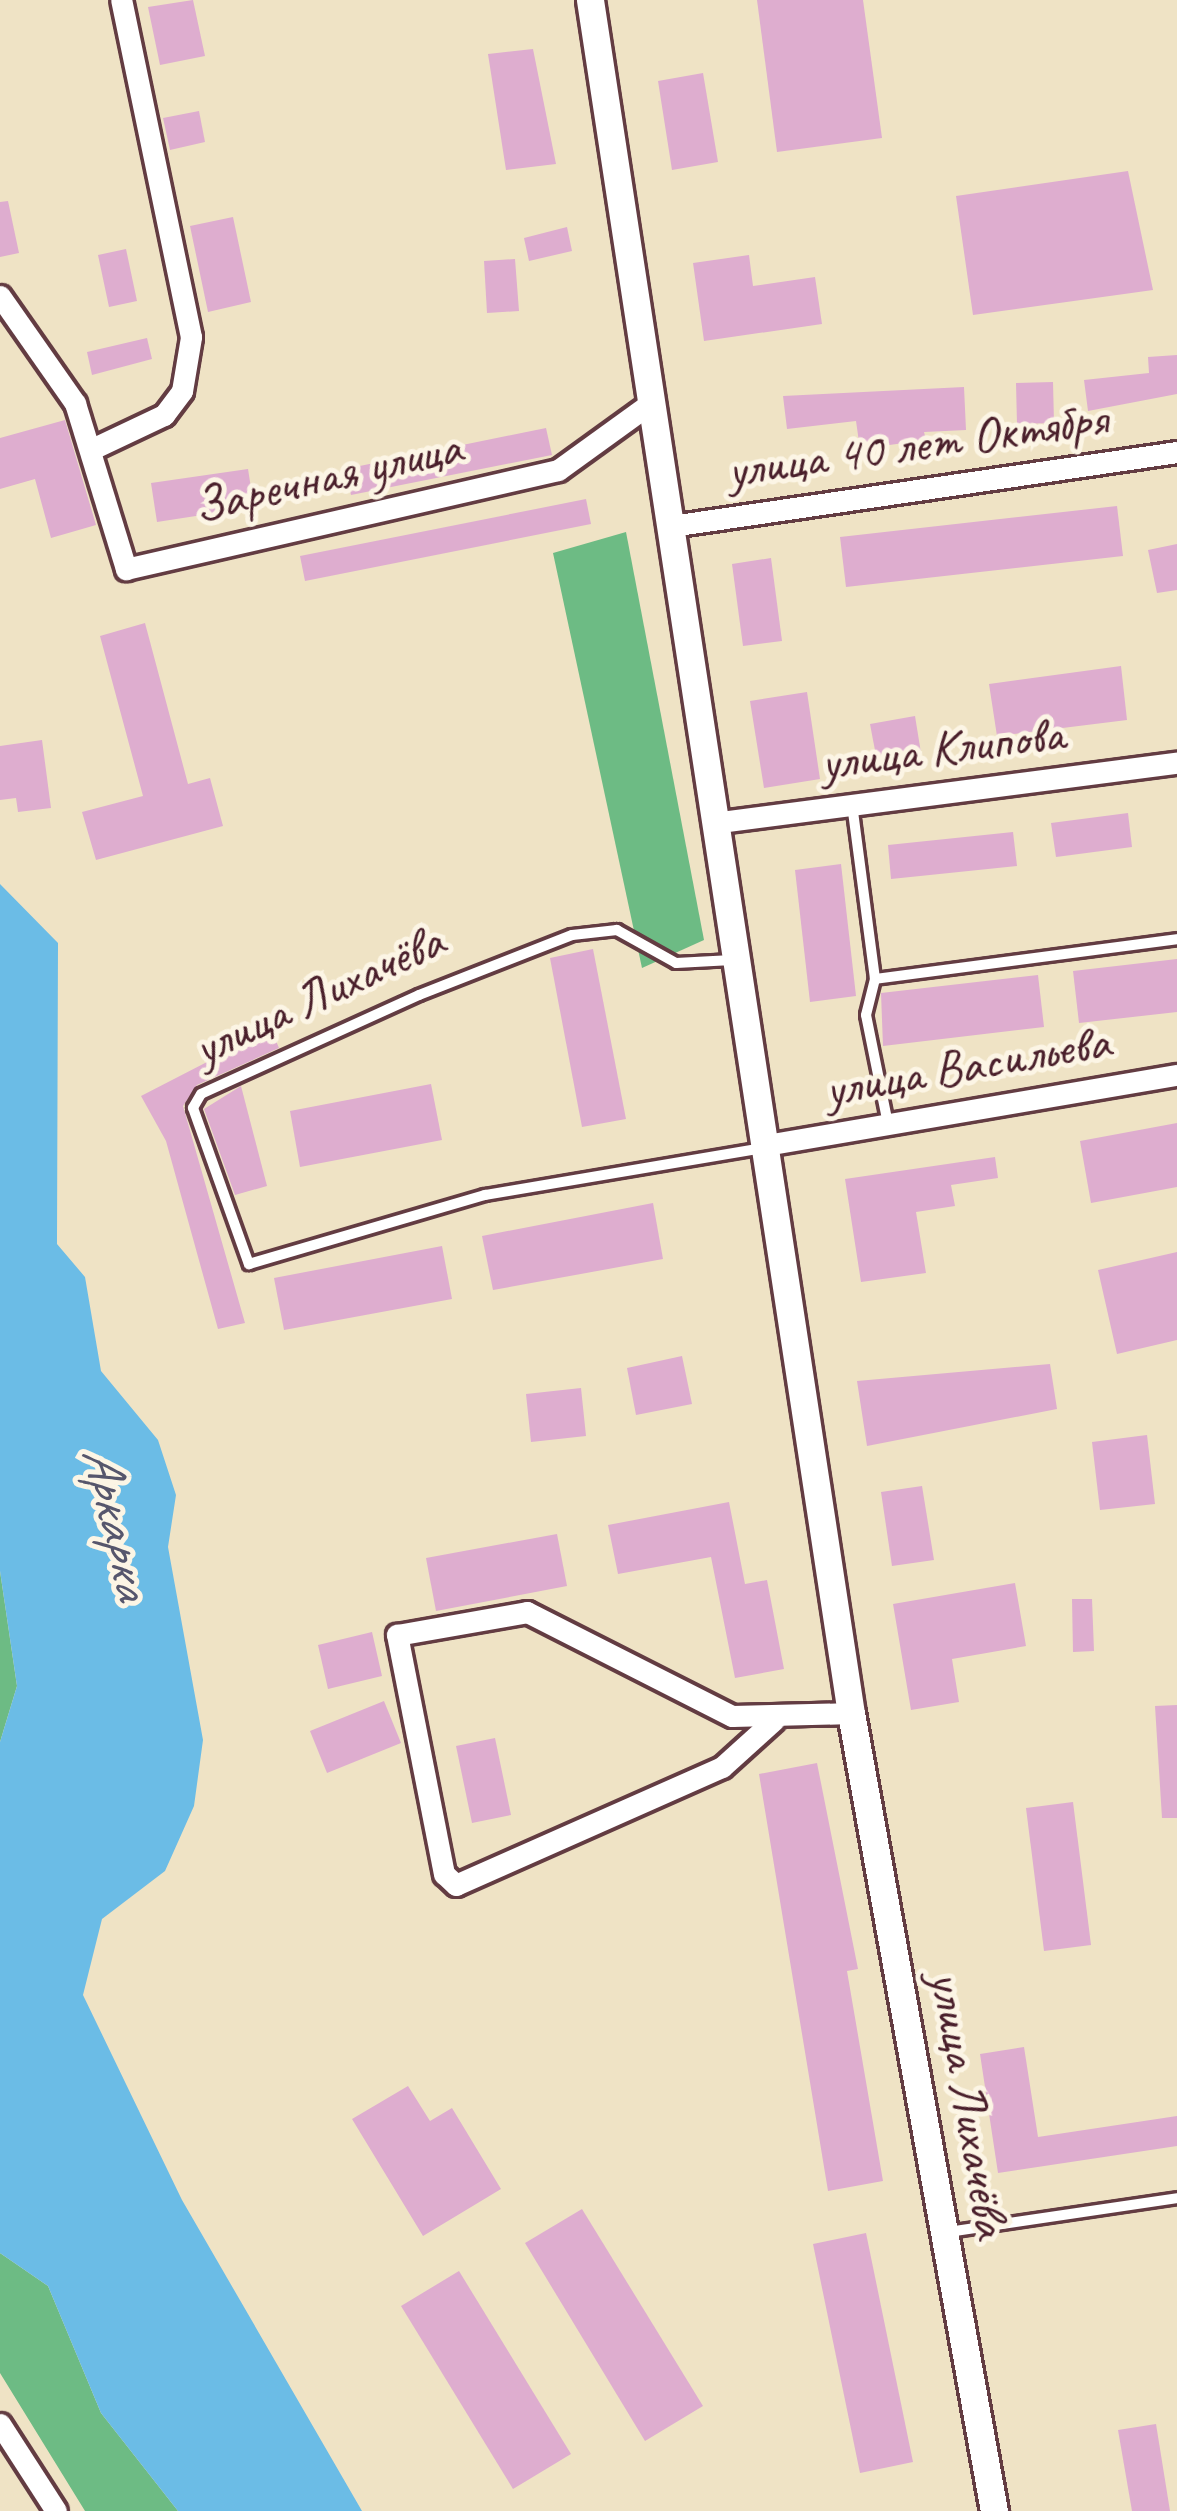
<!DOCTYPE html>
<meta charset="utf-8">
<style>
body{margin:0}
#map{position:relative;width:1177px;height:2511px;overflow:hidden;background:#efe3c5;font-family:Caveat,sans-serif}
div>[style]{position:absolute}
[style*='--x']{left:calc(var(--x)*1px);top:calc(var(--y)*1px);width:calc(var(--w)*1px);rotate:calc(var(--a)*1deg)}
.forest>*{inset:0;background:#6dbb84}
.water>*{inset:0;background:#6bbce6}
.building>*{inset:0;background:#deadcf}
.roads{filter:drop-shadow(3px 0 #633c42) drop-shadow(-3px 0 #633c42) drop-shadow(0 3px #633c42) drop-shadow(0 -3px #633c42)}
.lane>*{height:10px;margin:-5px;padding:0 5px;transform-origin:5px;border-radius:5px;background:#fff}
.street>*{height:21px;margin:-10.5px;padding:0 10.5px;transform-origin:10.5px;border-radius:10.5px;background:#fff}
.secondary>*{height:27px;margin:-13.5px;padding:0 13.5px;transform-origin:13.5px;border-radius:13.5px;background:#fff}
span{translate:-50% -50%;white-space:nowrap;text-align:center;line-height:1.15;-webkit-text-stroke:10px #fcf5e5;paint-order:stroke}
.street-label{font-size:51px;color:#4a1f2b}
.water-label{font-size:54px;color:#56566c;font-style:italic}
</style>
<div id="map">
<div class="forest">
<div style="clip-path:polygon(626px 532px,704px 940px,642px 968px,553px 553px)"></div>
<div style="clip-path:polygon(0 1571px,17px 1686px,0 1742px)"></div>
<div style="clip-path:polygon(0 2253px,48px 2286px,101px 2413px,178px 2511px,85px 2511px,0 2373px)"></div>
</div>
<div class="water">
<div style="clip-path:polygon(0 884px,58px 943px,57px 1244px,85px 1277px,101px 1371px,158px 1440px,176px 1495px,168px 1547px,203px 1740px,194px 1806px,165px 1871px,102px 1919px,83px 1995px,182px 2200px,362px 2511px,178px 2511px,101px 2413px,48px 2286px,0 2253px,0 1742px,17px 1686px,0 1571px)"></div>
</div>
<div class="building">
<div style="clip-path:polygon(193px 0,205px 56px,160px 65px,148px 7px)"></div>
<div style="clip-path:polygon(757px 0,863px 0,882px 138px,777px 152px)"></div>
<div style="clip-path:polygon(533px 49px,556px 164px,506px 170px,488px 54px)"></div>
<div style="clip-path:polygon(703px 73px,718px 162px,672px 170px,658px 81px)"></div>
<div style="clip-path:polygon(199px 111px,205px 142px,170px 150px,163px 118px)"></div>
<div style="clip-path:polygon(1128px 171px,1153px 290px,973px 315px,956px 196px)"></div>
<div style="clip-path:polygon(8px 201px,19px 253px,0 257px,0 202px)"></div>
<div style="clip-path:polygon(233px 217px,251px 302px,208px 312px,190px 226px)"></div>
<div style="clip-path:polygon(567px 227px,572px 251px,529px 261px,524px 238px)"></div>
<div style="clip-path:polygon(126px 249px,137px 301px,109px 307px,98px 255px)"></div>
<div style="clip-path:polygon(749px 255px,753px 286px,815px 277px,822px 324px,704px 341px,693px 263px)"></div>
<div style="clip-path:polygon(515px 259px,519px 311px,487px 313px,484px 261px)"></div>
<div style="clip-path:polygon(147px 338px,152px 359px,92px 375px,87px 352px)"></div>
<div style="clip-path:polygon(1177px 355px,1177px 394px,1088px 411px,1084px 380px,1149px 373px,1148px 357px)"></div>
<div style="clip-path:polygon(1053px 382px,1054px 423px,1017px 424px,1016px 383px)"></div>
<div style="clip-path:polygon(964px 387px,966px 430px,924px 432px,926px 440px,860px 449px,856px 421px,787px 429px,783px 396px)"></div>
<div style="clip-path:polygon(65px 420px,96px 525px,51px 538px,35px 479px,0 489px,0 438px)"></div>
<div style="clip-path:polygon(546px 428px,552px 455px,351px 495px,345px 469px)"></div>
<div style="clip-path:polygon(248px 469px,254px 507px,157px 522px,151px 483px)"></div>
<div style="clip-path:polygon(586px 499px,591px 524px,305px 581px,300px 556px)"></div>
<div style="clip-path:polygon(1117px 506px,1123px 556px,846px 587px,840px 537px)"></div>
<div style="clip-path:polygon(1177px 544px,1177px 590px,1157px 593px,1148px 550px)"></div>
<div style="clip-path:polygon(771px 558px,782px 641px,743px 646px,732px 564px)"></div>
<div style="clip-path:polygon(145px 623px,188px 784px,210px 778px,223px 826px,96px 860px,82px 812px,143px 796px,100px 636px)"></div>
<div style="clip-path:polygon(1121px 666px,1127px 720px,997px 736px,989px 684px)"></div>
<div style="clip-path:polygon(807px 692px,820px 779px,764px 788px,750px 701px)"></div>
<div style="clip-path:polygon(915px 716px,921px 753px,877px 761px,870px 724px)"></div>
<div style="clip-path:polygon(42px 740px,51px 808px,18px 812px,16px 798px,0 800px,0 746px)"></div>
<div style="clip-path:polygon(1128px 813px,1132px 847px,1056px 857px,1051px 823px)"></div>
<div style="clip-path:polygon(1013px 832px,1017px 866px,891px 879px,888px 845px)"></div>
<div style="clip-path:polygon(841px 864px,856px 996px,810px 1002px,795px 870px)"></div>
<div style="clip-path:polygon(593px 949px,626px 1119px,582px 1127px,550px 958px)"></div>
<div style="clip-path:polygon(1177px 959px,1177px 1012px,1079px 1023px,1073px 971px)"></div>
<div style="clip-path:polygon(1038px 975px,1044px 1027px,883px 1046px,881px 993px)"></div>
<div style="clip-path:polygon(271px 1029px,279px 1048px,197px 1085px,183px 1106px,245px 1323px,218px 1329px,166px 1141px,141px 1096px)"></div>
<div style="clip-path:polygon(431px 1084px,442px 1140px,300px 1167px,290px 1111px)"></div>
<div style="clip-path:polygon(241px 1086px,267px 1186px,235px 1195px,204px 1109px)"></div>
<div style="clip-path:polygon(1177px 1123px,1177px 1187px,1091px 1203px,1080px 1141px)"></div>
<div style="clip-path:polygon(995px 1157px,998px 1178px,951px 1185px,955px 1206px,916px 1212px,926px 1273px,861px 1282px,845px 1179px)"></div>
<div style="clip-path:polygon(653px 1203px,663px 1259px,493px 1290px,482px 1236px)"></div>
<div style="clip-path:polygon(442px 1246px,452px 1299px,284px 1330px,274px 1278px)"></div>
<div style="clip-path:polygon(1177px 1252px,1177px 1340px,1117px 1354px,1098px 1270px)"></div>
<div style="clip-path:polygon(682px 1356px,692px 1404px,636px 1415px,627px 1368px)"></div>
<div style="clip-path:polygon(1050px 1364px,1057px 1409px,867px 1446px,857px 1381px)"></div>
<div style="clip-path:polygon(581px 1388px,586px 1436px,531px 1442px,526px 1394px)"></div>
<div style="clip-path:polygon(1147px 1435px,1155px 1504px,1100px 1510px,1092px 1442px)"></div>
<div style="clip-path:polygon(922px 1486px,934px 1560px,892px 1566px,881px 1492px)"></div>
<div style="clip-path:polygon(729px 1502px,745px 1584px,767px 1580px,784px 1669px,735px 1678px,711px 1557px,618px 1574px,608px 1525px)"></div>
<div style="clip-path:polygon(557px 1534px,567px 1586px,436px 1611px,426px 1558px)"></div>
<div style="clip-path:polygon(1015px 1583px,1026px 1646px,952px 1659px,959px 1702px,911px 1710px,893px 1604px)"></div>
<div style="clip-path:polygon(1072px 1599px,1092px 1599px,1094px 1651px,1073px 1652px)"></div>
<div style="clip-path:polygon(372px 1632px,382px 1676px,328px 1689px,318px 1645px)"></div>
<div style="clip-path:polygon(384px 1701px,401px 1743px,327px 1773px,310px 1731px)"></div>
<div style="clip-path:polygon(1177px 1705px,1177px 1818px,1162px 1818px,1155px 1706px)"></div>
<div style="clip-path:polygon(495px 1738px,511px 1815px,472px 1823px,456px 1746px)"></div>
<div style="clip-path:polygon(817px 1763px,858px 1969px,847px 1971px,883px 2181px,828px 2191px,759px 1774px)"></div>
<div style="clip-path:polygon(1073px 1802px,1091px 1945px,1044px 1951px,1026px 1808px)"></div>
<div style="clip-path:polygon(1024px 2047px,1038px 2137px,1177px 2116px,1177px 2146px,998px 2173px,980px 2054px)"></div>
<div style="clip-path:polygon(408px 2086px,430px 2121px,452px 2108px,501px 2189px,423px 2236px,352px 2119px)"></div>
<div style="clip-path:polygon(582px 2209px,703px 2406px,645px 2441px,525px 2243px)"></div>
<div style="clip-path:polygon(866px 2233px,913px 2462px,860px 2473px,813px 2244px)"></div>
<div style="clip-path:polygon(459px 2271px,571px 2454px,513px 2489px,401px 2306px)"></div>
<div style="clip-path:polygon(1156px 2424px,1170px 2511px,1132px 2511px,1118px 2430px)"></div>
</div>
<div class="roads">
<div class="lane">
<div style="--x:852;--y:804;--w:177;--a:82.5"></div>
<div style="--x:732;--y:960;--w:56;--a:176.9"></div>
<div style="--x:676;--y:963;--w:68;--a:-150.8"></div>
<div style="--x:617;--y:930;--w:45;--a:173.7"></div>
<div style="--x:572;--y:935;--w:164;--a:158.6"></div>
<div style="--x:419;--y:995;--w:239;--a:155.6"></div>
<div style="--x:201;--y:1094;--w:16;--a:120"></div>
<div style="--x:193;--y:1108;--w:166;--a:70.3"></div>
<div style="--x:249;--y:1264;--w:246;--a:-16.3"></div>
<div style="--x:485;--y:1195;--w:283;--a:-9.6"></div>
<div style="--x:888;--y:1124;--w:111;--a:-101.4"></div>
<div style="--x:866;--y:1015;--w:37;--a:-76"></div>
<div style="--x:875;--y:979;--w:305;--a:-7.5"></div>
<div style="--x:948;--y:2232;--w:232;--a:-8.4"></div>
</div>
<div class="street">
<div style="--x:0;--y:296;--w:131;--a:55"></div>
<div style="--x:75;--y:403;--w:174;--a:72.9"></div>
<div style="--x:126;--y:569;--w:443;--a:-12.9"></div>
<div style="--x:558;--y:470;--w:115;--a:-35.8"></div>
<div style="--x:92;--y:449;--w:80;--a:-25.3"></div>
<div style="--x:164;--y:415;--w:30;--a:-53"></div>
<div style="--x:182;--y:391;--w:55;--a:-80.5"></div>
<div style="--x:191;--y:337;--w:344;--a:-101.7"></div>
<div style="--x:671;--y:526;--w:511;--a:-8.32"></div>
<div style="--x:720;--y:822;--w:461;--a:-7.4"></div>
<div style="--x:772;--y:1144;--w:411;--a:-9.7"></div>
<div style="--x:774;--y:1720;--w:70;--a:137.9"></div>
<div style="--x:722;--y:1767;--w:291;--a:156.1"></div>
<div style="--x:456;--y:1885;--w:16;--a:-137"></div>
<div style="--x:444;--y:1874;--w:244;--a:-101.1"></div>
<div style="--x:397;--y:1635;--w:132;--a:-10"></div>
<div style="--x:527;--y:1612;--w:230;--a:26.9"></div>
<div style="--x:732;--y:1716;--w:119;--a:-1.4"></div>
<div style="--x:0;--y:2424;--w:103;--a:57.2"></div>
</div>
<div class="secondary">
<div style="--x:590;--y:0;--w:1733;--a:81.34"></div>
<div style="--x:851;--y:1713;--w:811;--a:79.84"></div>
</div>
</div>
<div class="street-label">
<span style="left:917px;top:444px;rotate:-8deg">улица 40 лет Октября</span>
<span style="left:327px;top:476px;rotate:-13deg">Заречная улица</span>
<span style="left:942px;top:748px;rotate:-7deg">улица Клипова</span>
<span style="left:318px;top:994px;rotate:-25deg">улица Лихачёва</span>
<span style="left:967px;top:1065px;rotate:-10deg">улица Васильева</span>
<span style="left:970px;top:2104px;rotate:80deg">улица Лихачёва</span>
</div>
<div class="water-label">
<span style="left:118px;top:1522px;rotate:77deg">Аркарка</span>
</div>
</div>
